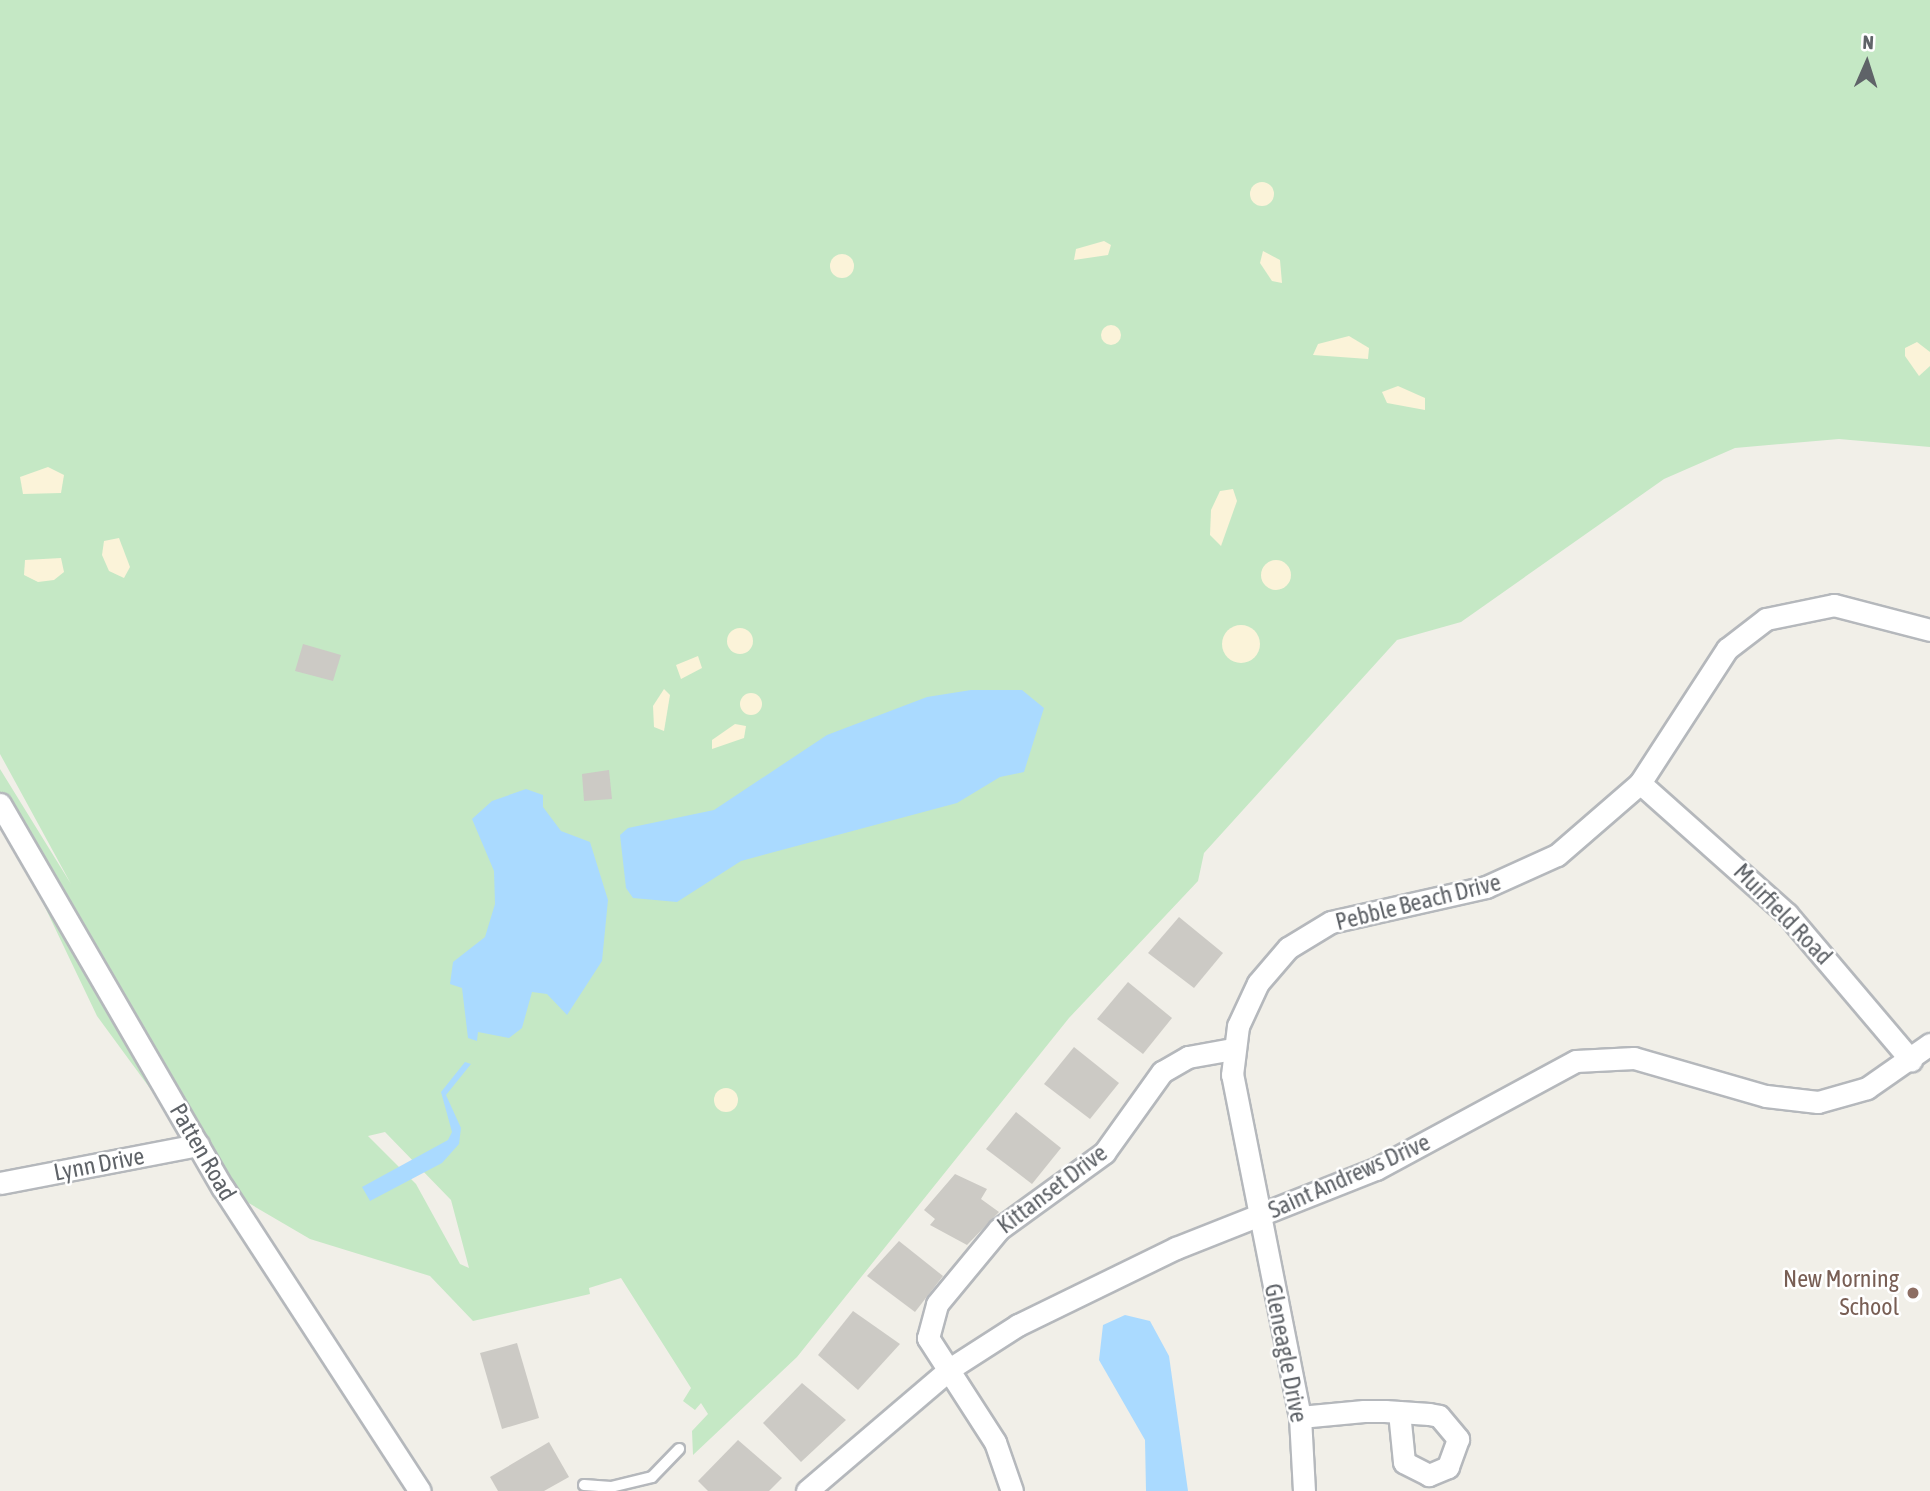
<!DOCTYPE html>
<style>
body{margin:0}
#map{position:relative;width:1930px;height:1491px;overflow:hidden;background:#f1efe8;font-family:"Asap Condensed",sans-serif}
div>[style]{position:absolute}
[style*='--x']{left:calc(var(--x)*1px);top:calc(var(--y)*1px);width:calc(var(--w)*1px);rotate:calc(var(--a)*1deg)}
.green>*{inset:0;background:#c5e8c5}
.sand>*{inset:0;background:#fbf3d9}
.round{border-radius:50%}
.water>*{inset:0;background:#aadaff}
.building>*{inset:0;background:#cccac5}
.roads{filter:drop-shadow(2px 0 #b5b8bc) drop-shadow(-2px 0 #b5b8bc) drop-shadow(0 2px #b5b8bc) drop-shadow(0 -2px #b5b8bc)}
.service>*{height:10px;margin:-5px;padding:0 5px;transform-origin:5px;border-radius:5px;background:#fff}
.minor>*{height:21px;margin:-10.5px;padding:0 10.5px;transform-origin:10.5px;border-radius:10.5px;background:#fff}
.dots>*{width:19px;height:19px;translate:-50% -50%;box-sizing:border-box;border:4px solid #fff;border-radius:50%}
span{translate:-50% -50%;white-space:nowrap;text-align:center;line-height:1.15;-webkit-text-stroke:5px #fff;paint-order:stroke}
.street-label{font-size:24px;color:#5f6368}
.education-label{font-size:24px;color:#785e54}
.right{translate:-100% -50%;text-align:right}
.north{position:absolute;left:1832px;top:28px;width:70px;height:70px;-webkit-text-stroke:5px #fff;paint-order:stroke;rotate:3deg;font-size:19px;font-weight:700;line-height:28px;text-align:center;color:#5f6368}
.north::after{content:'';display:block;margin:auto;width:24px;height:32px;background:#5f6368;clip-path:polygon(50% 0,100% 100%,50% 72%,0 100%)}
</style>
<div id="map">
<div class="green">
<div style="clip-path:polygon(evenodd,0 0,1930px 0,1930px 447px,1839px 439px,1735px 448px,1664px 479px,1461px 622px,1397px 640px,1204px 853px,1198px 881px,1069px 1018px,797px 1357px,693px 1455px,692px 1431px,708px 1414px,701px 1403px,695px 1410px,683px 1401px,691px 1388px,621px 1278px,589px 1288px,590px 1294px,473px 1321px,430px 1276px,310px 1239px,223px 1188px,97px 1016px,21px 857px,0 828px,0 769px,71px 884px,0 754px,0 0,385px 1132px,451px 1200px,469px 1268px,460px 1264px,416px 1184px,368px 1136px,385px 1132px)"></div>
</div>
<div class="sand">
<div class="round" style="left:1250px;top:182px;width:24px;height:24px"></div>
<div style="clip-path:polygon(1104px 241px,1111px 245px,1108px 255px,1074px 260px,1076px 249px)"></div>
<div style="clip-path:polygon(1263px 251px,1280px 260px,1282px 283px,1272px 281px,1260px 263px)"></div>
<div class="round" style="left:830px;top:254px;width:24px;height:24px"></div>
<div class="round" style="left:1101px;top:325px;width:20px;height:20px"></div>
<div style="clip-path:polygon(1349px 336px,1369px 348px,1368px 359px,1313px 355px,1318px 344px)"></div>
<div style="clip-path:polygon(1917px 342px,1930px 352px,1930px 366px,1919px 376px,1905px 356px,1905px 348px)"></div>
<div style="clip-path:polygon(1398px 386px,1425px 398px,1425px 410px,1387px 403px,1382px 392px)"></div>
<div style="clip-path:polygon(48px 467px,64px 475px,61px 493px,23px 494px,20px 477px)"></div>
<div style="clip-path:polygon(1233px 489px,1237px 501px,1221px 546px,1210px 535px,1211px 510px,1220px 491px)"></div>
<div style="clip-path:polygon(119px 538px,130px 567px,124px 578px,109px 571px,102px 555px,104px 541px)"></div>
<div style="clip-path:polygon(61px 558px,64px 572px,54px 580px,38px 582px,24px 575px,25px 560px)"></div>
<div class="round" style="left:1261px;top:560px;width:30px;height:30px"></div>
<div class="round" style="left:1222px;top:625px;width:38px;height:38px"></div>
<div class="round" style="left:727px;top:628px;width:26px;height:26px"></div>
<div style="clip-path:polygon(698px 656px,702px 668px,681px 679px,676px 665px)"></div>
<div style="clip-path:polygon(664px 689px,670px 695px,664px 731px,654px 727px,653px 706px)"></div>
<div class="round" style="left:740px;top:693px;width:22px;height:22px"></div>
<div style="clip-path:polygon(735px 724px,746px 726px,744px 738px,712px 749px,712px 740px)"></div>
<div class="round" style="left:714px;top:1088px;width:24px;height:24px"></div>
</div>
<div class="water">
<div style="clip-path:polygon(971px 690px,1022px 690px,1044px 708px,1024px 772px,1000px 777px,957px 803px,741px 861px,677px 902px,633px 898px,626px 888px,620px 835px,628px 828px,714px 810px,827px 735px,927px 697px)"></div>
<div style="clip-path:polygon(526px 789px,543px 795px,543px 807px,561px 831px,590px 842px,608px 900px,602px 961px,567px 1015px,547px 994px,532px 992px,522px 1028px,509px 1038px,478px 1032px,477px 1041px,468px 1038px,462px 988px,450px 984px,453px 962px,485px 937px,495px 904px,494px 871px,472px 819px,492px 801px)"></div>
<div style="clip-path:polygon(465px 1062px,471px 1064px,446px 1095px,461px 1128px,459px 1144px,442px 1163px,370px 1201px,362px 1187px,448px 1140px,452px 1132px,441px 1092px)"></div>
<div style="clip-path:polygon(1125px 1315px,1150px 1321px,1169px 1356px,1188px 1491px,1146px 1491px,1145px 1440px,1099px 1360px,1103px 1325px)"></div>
</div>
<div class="building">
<div style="clip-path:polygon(303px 644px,341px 655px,333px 681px,295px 671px)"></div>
<div style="clip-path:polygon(609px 770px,612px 799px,584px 801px,582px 774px)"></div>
<div style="clip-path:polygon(1179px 917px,1223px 953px,1194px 988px,1148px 953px)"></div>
<div style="clip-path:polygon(1128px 982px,1172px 1018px,1143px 1054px,1097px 1019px)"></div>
<div style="clip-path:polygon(1074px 1047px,1119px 1083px,1090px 1119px,1044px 1084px)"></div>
<div style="clip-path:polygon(1016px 1112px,1061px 1148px,1032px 1184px,986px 1149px)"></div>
<div style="clip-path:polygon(955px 1174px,987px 1189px,981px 1199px,999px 1212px,967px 1245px,930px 1225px,935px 1219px,924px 1210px)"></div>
<div style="clip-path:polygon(899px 1241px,943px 1276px,915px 1312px,867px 1276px)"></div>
<div style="clip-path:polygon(853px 1311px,900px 1344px,858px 1390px,818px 1355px)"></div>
<div style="clip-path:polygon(517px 1343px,539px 1418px,502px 1429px,480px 1353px)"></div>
<div style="clip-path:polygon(802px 1383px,846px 1420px,801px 1462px,763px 1423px)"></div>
<div style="clip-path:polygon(738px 1440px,782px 1478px,769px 1491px,708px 1491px,698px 1481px)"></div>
<div style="clip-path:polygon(549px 1442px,569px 1477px,544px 1491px,498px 1491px,490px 1477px)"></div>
</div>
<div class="roads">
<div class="service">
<div style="--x:584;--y:1485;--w:27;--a:4"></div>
<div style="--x:611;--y:1487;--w:42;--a:-13.7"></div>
<div style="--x:652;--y:1477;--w:39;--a:-46"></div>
</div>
<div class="minor">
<div style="--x:1640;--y:783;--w:197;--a:41.7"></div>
<div style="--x:1787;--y:914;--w:192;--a:49.7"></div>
<div style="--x:0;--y:804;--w:444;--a:59.9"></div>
<div style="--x:223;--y:1188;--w:361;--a:57"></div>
<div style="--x:0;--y:1183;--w:202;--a:-10.9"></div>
<div style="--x:1300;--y:1417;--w:64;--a:-5.4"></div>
<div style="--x:1364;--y:1411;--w:21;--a:0"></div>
<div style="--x:1385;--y:1411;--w:44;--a:3.9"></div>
<div style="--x:1429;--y:1414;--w:10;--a:11"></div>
<div style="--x:1439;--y:1416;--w:30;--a:50"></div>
<div style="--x:1458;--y:1439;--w:30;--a:110"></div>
<div style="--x:1448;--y:1467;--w:21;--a:157"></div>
<div style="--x:1429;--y:1475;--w:28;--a:-153"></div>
<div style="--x:1404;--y:1462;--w:50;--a:-95.7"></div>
<div style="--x:807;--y:1491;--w:189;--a:-40.5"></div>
<div style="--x:951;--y:1368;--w:80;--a:-32.7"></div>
<div style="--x:1018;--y:1325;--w:176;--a:-26"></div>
<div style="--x:1176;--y:1248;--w:215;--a:-21.6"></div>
<div style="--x:1376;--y:1169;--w:227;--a:-28.4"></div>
<div style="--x:1576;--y:1061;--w:58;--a:-3"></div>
<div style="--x:1634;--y:1058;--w:137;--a:16.1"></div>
<div style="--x:1766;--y:1096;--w:52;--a:6.6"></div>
<div style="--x:1818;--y:1102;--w:51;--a:-15.9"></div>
<div style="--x:1867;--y:1088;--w:77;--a:-34.9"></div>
<div style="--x:1012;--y:1491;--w:52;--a:-109.1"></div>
<div style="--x:995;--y:1442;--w:124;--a:-122.8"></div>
<div style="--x:928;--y:1338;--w:35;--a:-75"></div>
<div style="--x:937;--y:1304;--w:97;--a:-50.4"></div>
<div style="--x:999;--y:1229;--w:130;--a:-35.9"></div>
<div style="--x:1104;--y:1153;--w:100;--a:-54.4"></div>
<div style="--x:1162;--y:1072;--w:30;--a:-30"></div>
<div style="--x:1188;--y:1057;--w:46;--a:-10.1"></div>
<div style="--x:1304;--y:1491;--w:74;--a:-93.1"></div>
<div style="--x:1300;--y:1417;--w:349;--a:-101.2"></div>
<div style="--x:1232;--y:1075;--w:49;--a:-83"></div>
<div style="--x:1238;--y:1026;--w:47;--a:-65.1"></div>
<div style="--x:1258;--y:983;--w:46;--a:-49.4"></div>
<div style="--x:1288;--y:948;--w:50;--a:-31.2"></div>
<div style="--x:1331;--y:922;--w:159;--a:-12.7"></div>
<div style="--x:1486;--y:887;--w:78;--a:-24.3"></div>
<div style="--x:1557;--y:855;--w:110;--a:-40.9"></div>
<div style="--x:1640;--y:783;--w:160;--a:-57"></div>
<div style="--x:1727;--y:649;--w:49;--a:-37.6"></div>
<div style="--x:1766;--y:619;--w:69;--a:-11.6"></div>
<div style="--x:1834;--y:605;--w:99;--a:14.6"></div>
</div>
</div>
<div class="dots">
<div style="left:1913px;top:1293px;background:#8d6e63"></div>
</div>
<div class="street-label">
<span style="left:1418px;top:902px;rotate:-14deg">Pebble Beach Drive</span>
<span style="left:1783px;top:914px;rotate:46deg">Muirfield Road</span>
<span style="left:203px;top:1152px;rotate:60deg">Patten Road</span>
<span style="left:99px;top:1164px;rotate:-11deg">Lynn Drive</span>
<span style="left:1349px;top:1176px;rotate:-24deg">Saint Andrews Drive</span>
<span style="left:1052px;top:1189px;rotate:-37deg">Kittanset Drive</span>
<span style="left:1286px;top:1353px;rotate:79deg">Gleneagle Drive</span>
</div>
<div class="education-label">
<span class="right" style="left:1899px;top:1293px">New Morning<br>School</span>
</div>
<div class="north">N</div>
</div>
